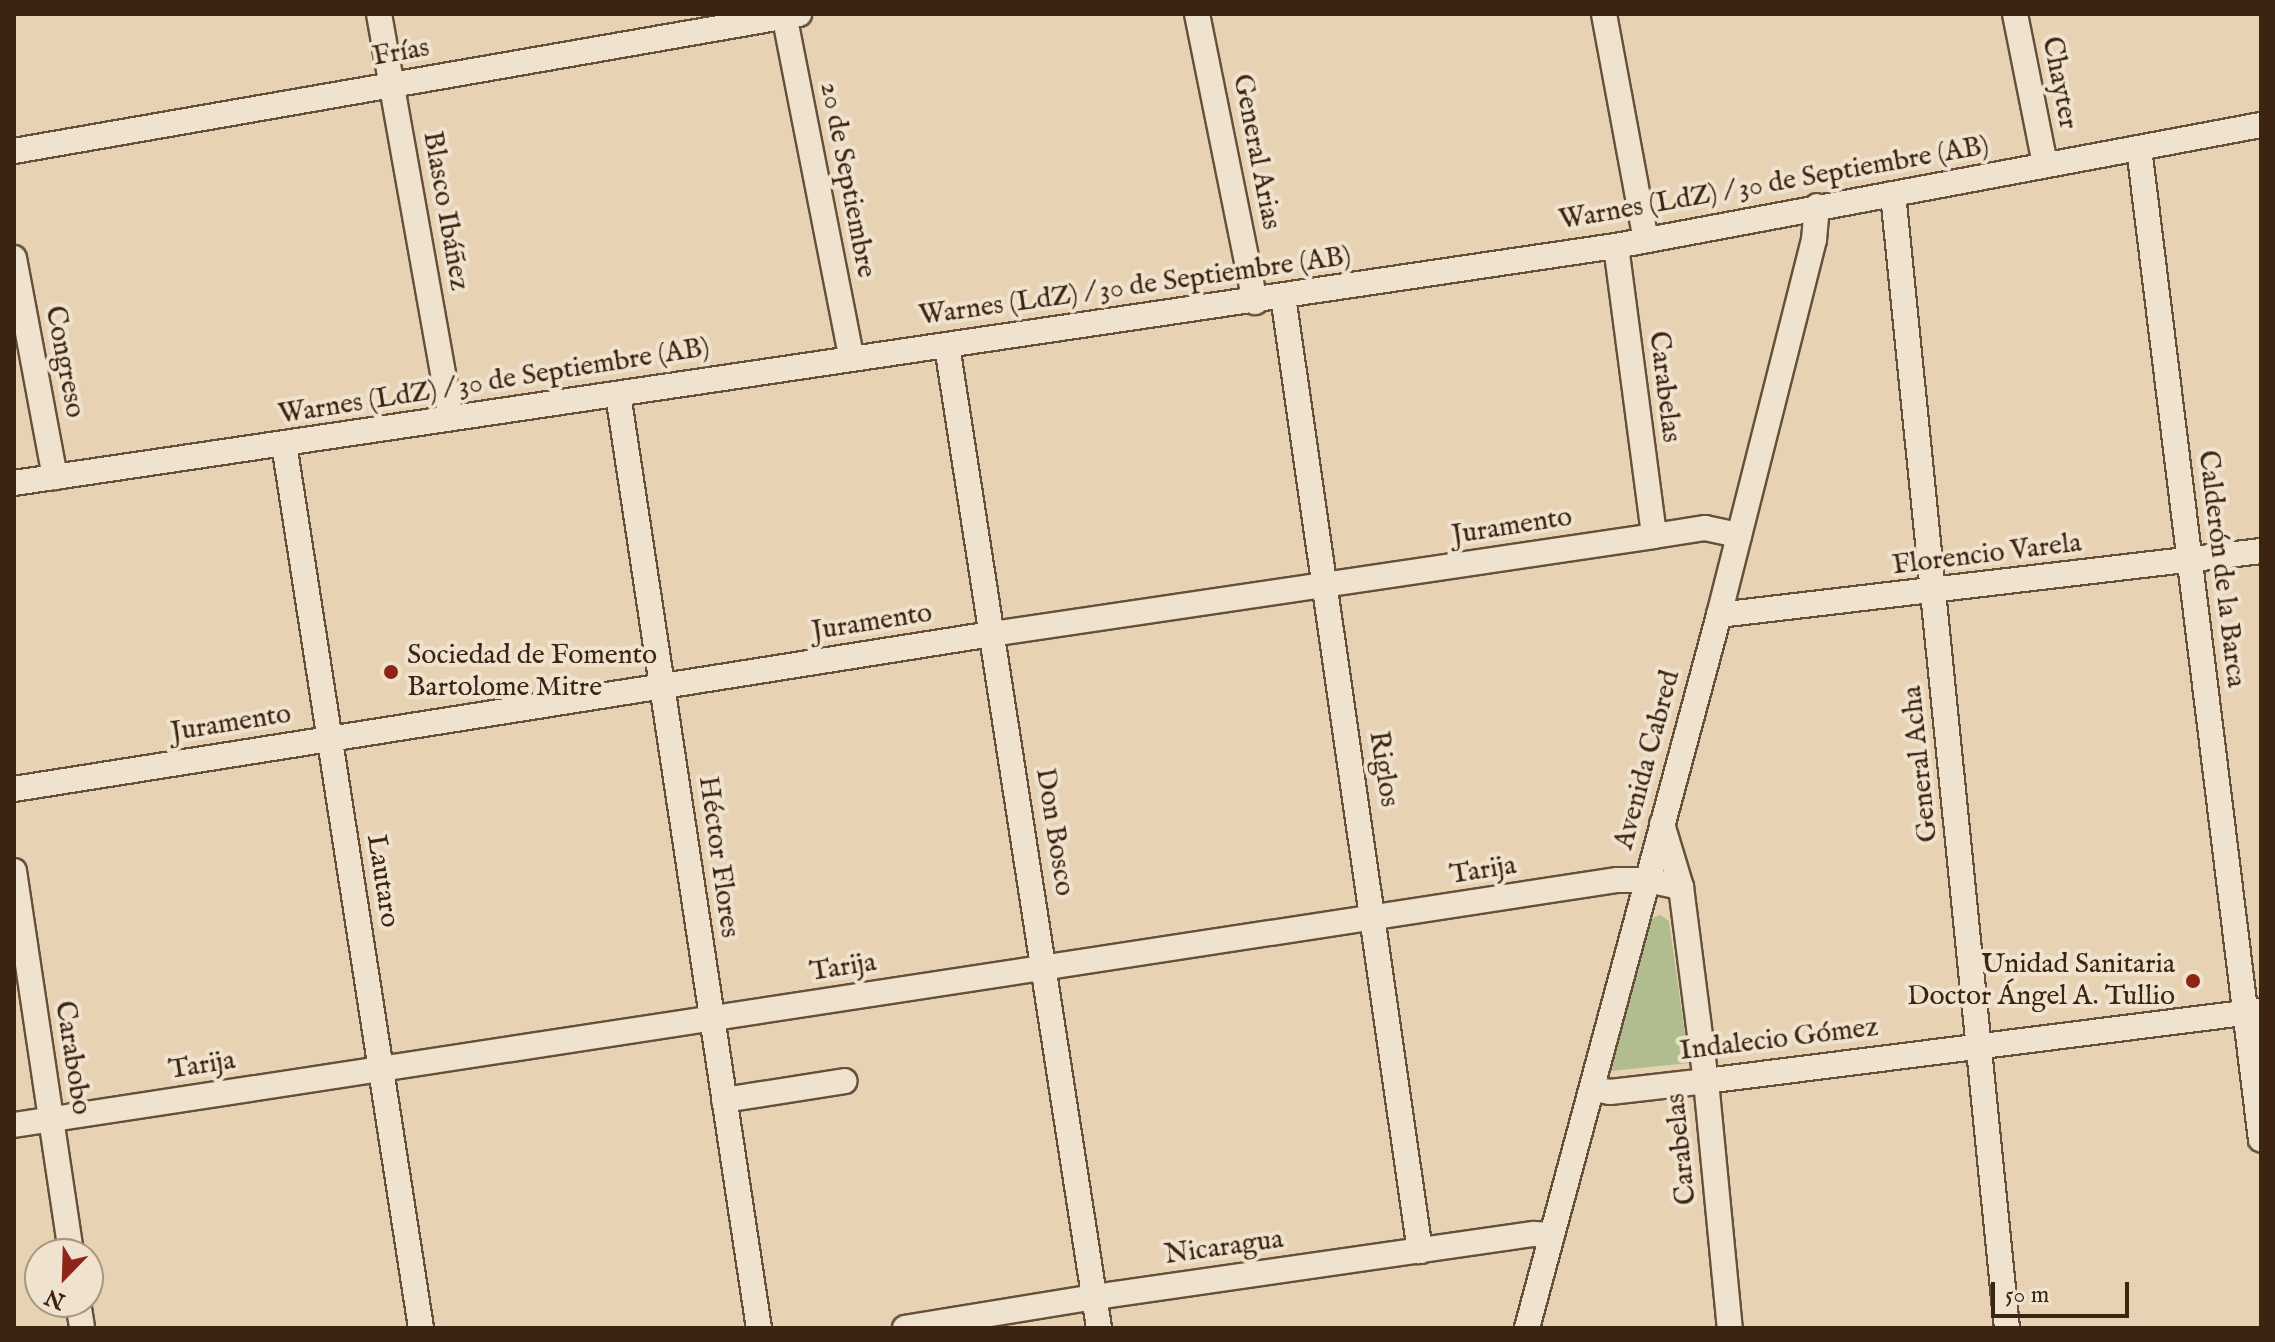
<!DOCTYPE html>
<meta charset="utf-8">
<style>
body{margin:0}
#map{position:relative;width:2275px;height:1342px;overflow:hidden;background:#e7d3b3;font-family:"IM FELL English",serif}
div>[style]{position:absolute}
[style*='--x']{left:calc(var(--x)*1px);top:calc(var(--y)*1px);width:calc(var(--w)*1px);rotate:calc(var(--a)*1deg)}
.green>*{inset:0;background:#b2bd8f}
.roads{filter:drop-shadow(2px 0 #66503a) drop-shadow(-2px 0 #66503a) drop-shadow(0 2px #66503a) drop-shadow(0 -2px #66503a)}
.minor>*{height:24px;margin:-12px;padding:0 12px;transform-origin:12px;border-radius:12px;background:#efe2ce}
.dots>*{width:22px;height:22px;translate:-50% -50%;box-sizing:border-box;border:4px solid #efe2ce;border-radius:50%}
span{translate:-50% -50%;white-space:nowrap;text-align:center;line-height:1.15;-webkit-text-stroke:8px #efe2ce;paint-order:stroke}
.street-label{font-size:28px;color:#3b2411}
.poi-label{font-size:28px;color:#3b2411}
.left{translate:0 -50%;text-align:left}
.right{translate:-100% -50%;text-align:right}
.frame{position:absolute;inset:0;border:16px solid #3b2411;pointer-events:none}
.north{position:absolute;left:24px;top:1238px;width:80px;height:80px;box-sizing:border-box;background:#efe2ce;border:2px solid #a79682;border-radius:50%;rotate:203deg;font-size:22px;font-weight:700;line-height:32px;text-align:center;color:#3b2411}
.north::after{content:'';display:block;margin:auto;width:28px;height:36px;background:#8f2418;clip-path:polygon(50% 0,100% 100%,50% 72%,0 100%)}
.scale{position:absolute;left:1991px;top:1282px;width:138px;height:36px;box-sizing:border-box;border:4px solid #3b2411;border-top:0;padding-left:10px;font-size:24px;line-height:28px;white-space:nowrap;color:#3b2411;-webkit-text-stroke:6px #efe2ce;paint-order:stroke}
</style>
<div id="map">
<div class="green">
<div style="clip-path:polygon(1660px 915px,1669px 921px,1689px 1063px,1611px 1071px,1648px 920px)"></div>
</div>
<div class="roads">
<div class="minor">
<div style="--x:379;--y:14;--w:410;--a:79.9"></div>
<div style="--x:784;--y:14;--w:349;--a:78.9"></div>
<div style="--x:1197;--y:14;--w:294;--a:78.6"></div>
<div style="--x:1604;--y:14;--w:230;--a:79.5"></div>
<div style="--x:2015;--y:14;--w:153;--a:78.7"></div>
<div style="--x:2139;--y:148;--w:999;--a:82.99"></div>
<div style="--x:14;--y:151;--w:797;--a:-9.9"></div>
<div style="--x:1893;--y:194;--w:1140;--a:84.26"></div>
<div style="--x:1616;--y:246;--w:292;--a:82.5"></div>
<div style="--x:14;--y:258;--w:223;--a:79.4"></div>
<div style="--x:1283;--y:296;--w:965;--a:81.84"></div>
<div style="--x:947;--y:346;--w:994;--a:81.2"></div>
<div style="--x:618;--y:394;--w:945;--a:81.42"></div>
<div style="--x:284;--y:444;--w:895;--a:81.19"></div>
<div style="--x:14;--y:483;--w:1619;--a:-8.42"></div>
<div style="--x:1616;--y:246;--w:656;--a:-10.63"></div>
<div style="--x:1719;--y:615;--w:546;--a:-6.73"></div>
<div style="--x:14;--y:789;--w:990;--a:-9.01"></div>
<div style="--x:992;--y:634;--w:669;--a:-8.42"></div>
<div style="--x:1654;--y:536;--w:52;--a:-8.9"></div>
<div style="--x:1705;--y:528;--w:35;--a:12"></div>
<div style="--x:1662;--y:824;--w:66;--a:73.2"></div>
<div style="--x:1681;--y:887;--w:196;--a:82.7"></div>
<div style="--x:1706;--y:1081;--w:248;--a:84.5"></div>
<div style="--x:14;--y:871;--w:387;--a:81.5"></div>
<div style="--x:1592;--y:1089;--w:18;--a:9"></div>
<div style="--x:1610;--y:1092;--w:97;--a:-6.5"></div>
<div style="--x:1706;--y:1081;--w:557;--a:-7.21"></div>
<div style="--x:724;--y:1100;--w:122;--a:-8.9"></div>
<div style="--x:14;--y:1125;--w:1622;--a:-8.69"></div>
<div style="--x:1617;--y:880;--w:30;--a:0"></div>
<div style="--x:1647;--y:880;--w:35;--a:12"></div>
<div style="--x:78;--y:1302;--w:26;--a:81"></div>
<div style="--x:905;--y:1328;--w:193;--a:-9.3"></div>
<div style="--x:1095;--y:1297;--w:443;--a:-8.2"></div>
<div style="--x:1534;--y:1234;--w:18;--a:3"></div>
<div style="--x:1527;--y:1328;--w:738;--a:-74.93"></div>
<div style="--x:1719;--y:615;--w:387;--a:-75.8"></div>
<div style="--x:1814;--y:240;--w:34;--a:-85"></div>
</div>
</div>
<div class="dots">
<div style="left:391px;top:672px;background:#8f2418"></div>
<div style="left:2193px;top:981px;background:#8f2418"></div>
</div>
<div class="street-label">
<span style="left:401px;top:53px;rotate:-10deg">Frías</span>
<span style="left:2059px;top:83px;rotate:79deg">Chayter</span>
<span style="left:1256px;top:152px;rotate:79deg">General Arias</span>
<span style="left:847px;top:180px;rotate:79deg">20 de Septiembre</span>
<span style="left:1774px;top:184px;rotate:-10deg">Warnes (LdZ) / 30 de Septiembre (AB)</span>
<span style="left:445px;top:211px;rotate:80deg">Blasco Ibáñez</span>
<span style="left:1135px;top:287px;rotate:-8deg">Warnes (LdZ) / 30 de Septiembre (AB)</span>
<span style="left:64px;top:362px;rotate:79deg">Congreso</span>
<span style="left:494px;top:382px;rotate:-9deg">Warnes (LdZ) / 30 de Septiembre (AB)</span>
<span style="left:1664px;top:387px;rotate:83deg">Carabelas</span>
<span style="left:1512px;top:527px;rotate:-9deg">Juramento</span>
<span style="left:1987px;top:555px;rotate:-7deg">Florencio Varela</span>
<span style="left:2221px;top:569px;rotate:83deg">Calderón de la Barca</span>
<span style="left:872px;top:623px;rotate:-9deg">Juramento</span>
<span style="left:231px;top:724px;rotate:-9deg">Juramento</span>
<span style="left:1648px;top:760px;rotate:-75deg">Avenida Cabred</span>
<span style="left:1921px;top:764px;rotate:-96deg">General Acha</span>
<span style="left:1383px;top:769px;rotate:81deg">Riglos</span>
<span style="left:1054px;top:832px;rotate:81deg">Don Bosco</span>
<span style="left:718px;top:857px;rotate:82deg">Héctor Flores</span>
<span style="left:1483px;top:871px;rotate:-9deg">Tarija</span>
<span style="left:382px;top:881px;rotate:81deg">Lautaro</span>
<span style="left:843px;top:968px;rotate:-9deg">Tarija</span>
<span style="left:1779px;top:1040px;rotate:-7deg">Indalecio Gómez</span>
<span style="left:72px;top:1058px;rotate:81deg">Carabobo</span>
<span style="left:202px;top:1066px;rotate:-9deg">Tarija</span>
<span style="left:1682px;top:1149px;rotate:-96deg">Carabelas</span>
<span style="left:1224px;top:1248px;rotate:-8deg">Nicaragua</span>
</div>
<div class="poi-label">
<span class="left" style="left:407px;top:672px">Sociedad de Fomento<br>Bartolome Mitre</span>
<span class="right" style="left:2175px;top:981px">Unidad Sanitaria<br>Doctor Ángel A. Tullio</span>
</div>
<div class="frame"></div>
<div class="north">N</div>
<div class="scale">50 m</div>
</div>
